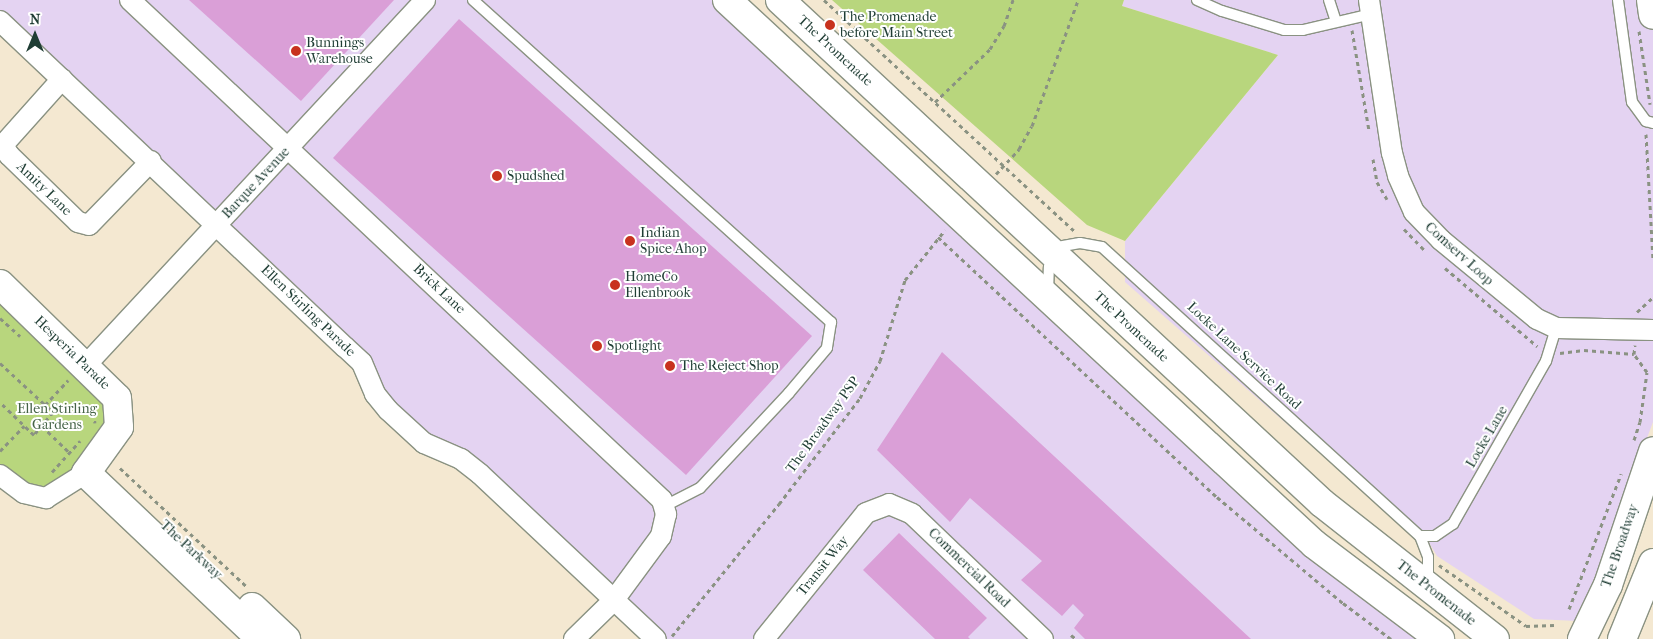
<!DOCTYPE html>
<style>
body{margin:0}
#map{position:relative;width:1653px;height:639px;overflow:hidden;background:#f4e8d1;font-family:"IM FELL French Canon",serif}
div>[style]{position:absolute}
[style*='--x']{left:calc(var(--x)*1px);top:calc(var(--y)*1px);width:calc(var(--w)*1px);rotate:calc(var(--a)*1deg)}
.built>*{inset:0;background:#e4d3f2}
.green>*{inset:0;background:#b8d67d}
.building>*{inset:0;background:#da9fd7}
.path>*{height:3px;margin-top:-1.5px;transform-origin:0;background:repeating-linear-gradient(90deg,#8a9282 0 4px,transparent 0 8px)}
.roads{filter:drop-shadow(1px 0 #8a9282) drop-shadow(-1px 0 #8a9282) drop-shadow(0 1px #8a9282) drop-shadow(0 -1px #8a9282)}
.lane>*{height:10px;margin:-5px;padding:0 5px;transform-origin:5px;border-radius:5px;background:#fff}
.street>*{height:20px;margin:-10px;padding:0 10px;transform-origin:10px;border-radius:10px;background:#fff}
.secondary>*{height:28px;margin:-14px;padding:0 14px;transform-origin:14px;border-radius:14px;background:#fff}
.dots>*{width:14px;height:14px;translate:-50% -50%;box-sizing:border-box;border:2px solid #fff;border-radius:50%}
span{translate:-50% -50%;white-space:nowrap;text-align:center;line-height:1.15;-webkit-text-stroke:4px #fff;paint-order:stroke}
.poi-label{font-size:14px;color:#1f3d34}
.left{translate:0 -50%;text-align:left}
.street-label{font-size:14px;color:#1f3d34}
.park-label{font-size:14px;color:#456346}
.north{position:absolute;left:10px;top:10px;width:50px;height:50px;-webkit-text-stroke:4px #fff;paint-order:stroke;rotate:0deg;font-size:14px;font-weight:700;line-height:20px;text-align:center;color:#1f3d34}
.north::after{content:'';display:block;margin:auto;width:18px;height:22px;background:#1f3d34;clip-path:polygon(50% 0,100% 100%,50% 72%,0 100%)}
</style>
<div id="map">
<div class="built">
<div style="clip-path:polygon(0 0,727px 0,1440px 639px,656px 639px,480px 474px,424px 443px,362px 363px,0 21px)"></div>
<div style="clip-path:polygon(1124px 0,1653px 0,1653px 422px,1578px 621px,1534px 619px,1437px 556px,1427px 539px,1409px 531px,1125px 282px,1125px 241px,1278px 55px,1122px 6px)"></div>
</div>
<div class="green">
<div style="clip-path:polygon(832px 0,1124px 0,1122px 6px,1278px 55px,1125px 241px,1087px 225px)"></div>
<div style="clip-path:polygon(0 284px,86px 365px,119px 427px,46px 498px,0 475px)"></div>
</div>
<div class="building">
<div style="clip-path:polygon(189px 0,394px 0,301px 101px)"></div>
<div style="clip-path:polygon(459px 19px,812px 336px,686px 475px,333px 158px)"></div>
<div style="clip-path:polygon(942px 352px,1251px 639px,1085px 639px,1074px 628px,1084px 615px,1073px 604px,1062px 616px,1021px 580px,1042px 561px,970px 498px,950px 522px,877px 450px)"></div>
<div style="clip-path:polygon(899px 533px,987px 618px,968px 637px,970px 639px,935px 639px,863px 570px)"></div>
</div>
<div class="path">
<div style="--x:824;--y:0;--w:342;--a:42.7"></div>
<div style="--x:1352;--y:30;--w:101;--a:80.4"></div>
<div style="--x:1639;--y:31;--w:74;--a:81.4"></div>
<div style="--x:935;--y:102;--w:76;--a:-43.9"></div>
<div style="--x:990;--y:49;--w:27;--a:-59"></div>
<div style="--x:1004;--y:26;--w:28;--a:-71"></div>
<div style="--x:1646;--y:134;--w:126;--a:86.8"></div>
<div style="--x:1373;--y:159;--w:23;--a:80"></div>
<div style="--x:1377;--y:182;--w:20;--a:60"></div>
<div style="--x:996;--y:174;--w:34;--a:-47"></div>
<div style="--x:1019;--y:149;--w:26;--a:-61"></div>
<div style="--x:1032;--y:126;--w:134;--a:-69.9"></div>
<div style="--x:1404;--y:229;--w:30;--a:46"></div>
<div style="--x:938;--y:237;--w:381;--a:43"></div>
<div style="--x:1217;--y:497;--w:165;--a:40.1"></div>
<div style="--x:1343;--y:603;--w:60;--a:36.9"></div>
<div style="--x:1445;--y:268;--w:121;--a:40.3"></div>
<div style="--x:1637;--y:312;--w:22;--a:-43"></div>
<div style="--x:0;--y:318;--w:27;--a:42"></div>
<div style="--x:1560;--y:353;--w:24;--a:-7"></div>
<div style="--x:1584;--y:350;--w:50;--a:4.6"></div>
<div style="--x:1634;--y:354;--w:9;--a:-84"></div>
<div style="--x:0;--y:363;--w:72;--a:42.8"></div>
<div style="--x:53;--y:412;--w:30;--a:130"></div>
<div style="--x:34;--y:435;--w:47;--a:-135.9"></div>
<div style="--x:45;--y:405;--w:34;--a:-47"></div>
<div style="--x:93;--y:405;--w:18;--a:84"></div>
<div style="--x:42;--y:426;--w:39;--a:44"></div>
<div style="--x:1634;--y:440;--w:19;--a:-72"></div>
<div style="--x:1640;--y:422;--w:50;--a:-82"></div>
<div style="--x:1647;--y:372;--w:22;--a:-126"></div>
<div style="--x:0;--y:451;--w:35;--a:-46"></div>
<div style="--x:120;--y:468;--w:174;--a:43.1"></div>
<div style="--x:52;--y:472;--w:42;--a:-47.9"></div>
<div style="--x:1439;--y:565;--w:106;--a:35"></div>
<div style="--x:1526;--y:626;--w:28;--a:-2"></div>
<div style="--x:1569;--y:609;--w:145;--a:-68.9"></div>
<div style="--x:1071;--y:635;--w:6;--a:39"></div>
<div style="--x:672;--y:636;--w:170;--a:-51"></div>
<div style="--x:779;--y:504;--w:133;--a:-52.6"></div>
<div style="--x:860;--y:398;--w:42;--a:-61.6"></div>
<div style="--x:880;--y:361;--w:85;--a:-72.8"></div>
<div style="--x:905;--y:280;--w:64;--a:-51.3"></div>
</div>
<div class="roads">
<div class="lane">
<div style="--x:473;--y:0;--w:482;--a:42"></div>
<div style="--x:831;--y:322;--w:26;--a:99"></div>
<div style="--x:827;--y:348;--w:59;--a:130.2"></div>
<div style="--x:789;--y:393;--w:130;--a:133.1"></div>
<div style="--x:700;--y:488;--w:39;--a:153"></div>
<div style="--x:1197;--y:0;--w:27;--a:24"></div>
<div style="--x:1222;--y:11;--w:65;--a:17"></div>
<div style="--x:1284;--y:30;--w:19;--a:0"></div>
<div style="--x:1303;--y:30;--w:70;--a:-13.2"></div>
<div style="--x:1329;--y:0;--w:22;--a:72"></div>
<div style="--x:1618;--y:0;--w:103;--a:82.2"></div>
<div style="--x:1632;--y:102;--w:24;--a:54"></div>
<div style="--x:1646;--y:121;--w:7;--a:16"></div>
<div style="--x:1048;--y:292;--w:25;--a:-88"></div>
<div style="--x:1049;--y:267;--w:25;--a:-56"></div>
<div style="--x:1063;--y:246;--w:17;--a:-10"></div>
<div style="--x:1080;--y:243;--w:22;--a:10"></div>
<div style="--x:1102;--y:247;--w:430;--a:42.3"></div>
<div style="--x:1420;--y:536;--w:22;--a:69"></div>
<div style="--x:1428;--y:557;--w:26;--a:90"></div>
<div style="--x:1420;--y:536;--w:15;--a:0"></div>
<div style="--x:1435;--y:536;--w:22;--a:-34"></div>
<div style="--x:1453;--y:524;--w:188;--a:-60.3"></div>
<div style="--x:1546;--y:361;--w:34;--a:-73"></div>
</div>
<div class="street">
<div style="--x:130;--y:0;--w:730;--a:43.22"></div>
<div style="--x:662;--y:500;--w:15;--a:74"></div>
<div style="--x:666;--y:514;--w:23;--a:103"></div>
<div style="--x:661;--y:536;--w:79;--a:126.3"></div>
<div style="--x:614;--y:600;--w:56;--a:135.7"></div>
<div style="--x:1369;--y:0;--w:155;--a:81.5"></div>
<div style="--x:1392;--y:153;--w:24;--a:75"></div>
<div style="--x:1398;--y:176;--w:39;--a:66"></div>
<div style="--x:1414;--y:212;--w:39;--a:46"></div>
<div style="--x:1441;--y:240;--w:124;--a:39.5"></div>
<div style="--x:1537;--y:319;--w:21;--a:25"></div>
<div style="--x:1556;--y:328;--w:97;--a:1.2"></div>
<div style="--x:0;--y:21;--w:475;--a:43.4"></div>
<div style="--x:345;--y:347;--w:23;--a:43"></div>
<div style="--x:362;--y:363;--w:34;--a:67"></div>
<div style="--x:375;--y:394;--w:21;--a:51"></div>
<div style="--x:388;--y:410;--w:49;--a:42.5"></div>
<div style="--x:424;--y:443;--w:40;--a:23.4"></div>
<div style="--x:461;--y:459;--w:24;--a:38"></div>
<div style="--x:480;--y:474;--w:241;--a:43.2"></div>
<div style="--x:62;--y:79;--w:89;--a:131.8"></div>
<div style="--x:3;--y:145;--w:12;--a:59"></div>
<div style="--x:9;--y:155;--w:96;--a:44.2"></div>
<div style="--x:78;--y:222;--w:11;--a:15"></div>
<div style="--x:89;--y:225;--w:89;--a:-45.9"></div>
<div style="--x:86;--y:365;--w:498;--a:-47.1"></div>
<div style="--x:0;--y:475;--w:30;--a:37"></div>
<div style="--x:24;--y:493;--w:23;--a:13"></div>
<div style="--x:46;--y:498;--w:47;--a:-32"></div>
<div style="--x:764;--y:639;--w:162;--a:-51"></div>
<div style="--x:866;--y:513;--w:25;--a:-21"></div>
<div style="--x:889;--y:504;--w:25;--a:23"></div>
<div style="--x:912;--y:514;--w:181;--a:43.7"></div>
</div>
<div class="secondary">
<div style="--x:727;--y:0;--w:800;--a:42.82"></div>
<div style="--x:1314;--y:544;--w:158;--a:37"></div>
<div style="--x:780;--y:0;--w:739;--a:42.86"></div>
<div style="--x:1322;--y:503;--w:220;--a:38.2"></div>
<div style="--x:1651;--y:0;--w:15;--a:82"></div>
<div style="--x:0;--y:284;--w:163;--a:44.3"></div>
<div style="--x:117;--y:398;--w:29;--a:86"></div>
<div style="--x:119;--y:427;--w:57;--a:125.7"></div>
<div style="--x:86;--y:473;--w:241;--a:43.5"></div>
<div style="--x:252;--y:607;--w:47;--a:43.3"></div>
<div style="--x:1582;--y:639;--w:60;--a:-64.3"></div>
<div style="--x:1608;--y:585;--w:141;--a:-71.4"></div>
<div style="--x:1622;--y:639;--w:82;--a:-67.8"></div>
</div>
</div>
<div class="dots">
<div style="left:830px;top:25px;background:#c8321e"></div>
<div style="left:296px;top:51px;background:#c8321e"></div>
<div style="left:497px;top:176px;background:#c8321e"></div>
<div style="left:630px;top:241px;background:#c8321e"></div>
<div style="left:615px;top:285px;background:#c8321e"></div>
<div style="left:597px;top:346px;background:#c8321e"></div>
<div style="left:670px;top:366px;background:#c8321e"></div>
</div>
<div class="poi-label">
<span class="left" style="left:840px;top:25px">The Promenade<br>before Main Street</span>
<span class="left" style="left:306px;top:51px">Bunnings<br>Warehouse</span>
<span class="left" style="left:507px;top:176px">Spudshed</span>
<span class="left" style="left:640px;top:241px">Indian<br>Spice Ahop</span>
<span class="left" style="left:625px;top:285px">HomeCo<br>Ellenbrook</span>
<span class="left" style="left:607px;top:346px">Spotlight</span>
<span class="left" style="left:680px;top:366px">The Reject Shop</span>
</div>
<div class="street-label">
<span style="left:835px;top:51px;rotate:43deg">The Promenade</span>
<span style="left:256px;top:183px;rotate:-47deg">Barque Avenue</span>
<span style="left:44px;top:189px;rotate:44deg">Amity Lane</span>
<span style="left:1459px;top:254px;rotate:42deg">Comserv Loop</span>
<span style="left:439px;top:289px;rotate:43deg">Brick Lane</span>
<span style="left:308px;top:311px;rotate:44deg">Ellen Stirling Parade</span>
<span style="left:1131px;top:327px;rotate:43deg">The Promenade</span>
<span style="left:72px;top:353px;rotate:44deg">Hesperia Parade</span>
<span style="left:1244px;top:356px;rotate:43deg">Locke Lane Service Road</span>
<span style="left:823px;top:425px;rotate:-54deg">The Broadway PSP</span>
<span style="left:1487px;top:437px;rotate:-60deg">Locke Lane</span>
<span style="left:1620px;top:546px;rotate:-71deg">The Broadway</span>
<span style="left:191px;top:550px;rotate:43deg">The Parkway</span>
<span style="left:823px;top:566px;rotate:-51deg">Transit Way</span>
<span style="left:969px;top:568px;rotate:44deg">Commercial Road</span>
<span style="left:1436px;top:593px;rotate:38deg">The Promenade</span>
</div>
<div class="park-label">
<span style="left:57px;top:417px">Ellen Stirling<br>Gardens</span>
</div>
<div class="north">N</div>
</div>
